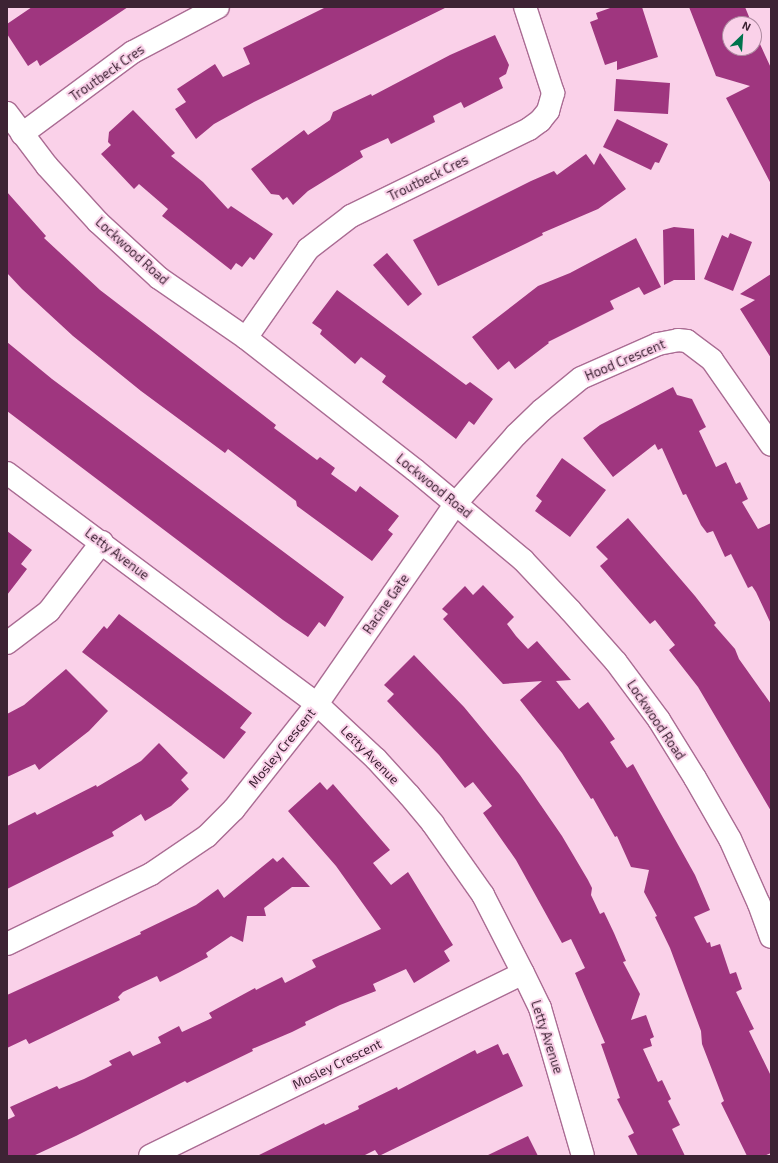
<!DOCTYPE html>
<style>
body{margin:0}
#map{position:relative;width:778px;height:1163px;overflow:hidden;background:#fad1e9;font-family:"Exo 2",sans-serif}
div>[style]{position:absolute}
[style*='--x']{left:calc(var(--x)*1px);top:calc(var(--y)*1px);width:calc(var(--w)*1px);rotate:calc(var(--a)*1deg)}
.building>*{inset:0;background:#9f367f}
.roads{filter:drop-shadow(1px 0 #aa6c93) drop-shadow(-1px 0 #aa6c93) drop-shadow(0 1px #aa6c93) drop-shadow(0 -1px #aa6c93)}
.minor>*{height:22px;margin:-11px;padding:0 11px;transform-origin:11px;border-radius:11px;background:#fff}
span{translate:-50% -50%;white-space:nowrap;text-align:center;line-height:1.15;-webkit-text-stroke:4px #fad1e9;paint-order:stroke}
.street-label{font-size:13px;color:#3d2334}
.frame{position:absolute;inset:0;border:8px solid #3d2334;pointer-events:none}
.north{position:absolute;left:722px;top:16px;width:40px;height:40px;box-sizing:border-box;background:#fad1e9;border:1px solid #ae8ba1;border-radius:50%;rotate:25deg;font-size:11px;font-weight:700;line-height:16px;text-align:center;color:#3d2334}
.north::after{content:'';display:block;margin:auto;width:14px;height:18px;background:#00734d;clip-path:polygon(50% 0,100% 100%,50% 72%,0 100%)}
</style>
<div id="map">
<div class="building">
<div style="clip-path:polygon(32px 7px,128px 7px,40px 66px,37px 60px,28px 66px,7px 34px,7px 24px)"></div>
<div style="clip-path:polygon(326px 7px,447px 7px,254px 102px,214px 124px,196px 139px,175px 109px,186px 102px,177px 89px,215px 64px,223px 77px,250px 64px,243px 48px)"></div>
<div style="clip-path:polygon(613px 7px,642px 7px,658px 57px,617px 70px,617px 61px,605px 65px,590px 22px,598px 19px,596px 13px)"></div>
<div style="clip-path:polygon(689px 7px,745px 7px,752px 24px,730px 24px,730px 48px,754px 48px,754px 31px,771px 68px,771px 184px,726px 98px,750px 86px,716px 76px)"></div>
<div style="clip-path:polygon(495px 35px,509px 65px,506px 74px,499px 78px,503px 88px,464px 108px,461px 102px,433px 116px,435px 122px,391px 144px,388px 138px,360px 151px,363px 157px,308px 191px,293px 205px,287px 197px,283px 200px,279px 195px,271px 194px,251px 169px,304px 130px,308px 135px,330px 120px,333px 112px,371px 94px,372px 96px,450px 55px)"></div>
<div style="clip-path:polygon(616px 79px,670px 83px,668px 114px,614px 111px)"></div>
<div style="clip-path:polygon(133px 110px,175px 153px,171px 156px,203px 182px,228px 209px,231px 206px,273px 234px,254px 260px,250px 257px,242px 267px,236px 263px,231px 270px,162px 216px,168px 209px,139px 184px,134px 189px,101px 154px,111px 145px,108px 142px,109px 132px)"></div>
<div style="clip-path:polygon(617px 119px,668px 144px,659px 163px,655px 162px,651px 170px,603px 147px)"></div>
<div style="clip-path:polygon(600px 153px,626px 189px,598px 209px,542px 233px,543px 235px,527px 243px,438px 286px,413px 240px,531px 181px,554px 171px,557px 175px,586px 154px,594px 165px)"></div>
<div style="clip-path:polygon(7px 192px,46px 236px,44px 238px,100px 290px,258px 411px,276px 425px,274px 428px,317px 460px,320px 457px,335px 468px,331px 474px,356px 492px,360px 486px,399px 516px,388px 530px,393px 534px,372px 561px,297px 506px,296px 501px,228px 449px,225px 453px,141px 391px,73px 336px,22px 289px,7px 273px)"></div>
<div style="clip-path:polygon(674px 227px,694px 229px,695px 280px,674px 280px,664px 285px,663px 230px)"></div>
<div style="clip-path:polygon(730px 233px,752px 242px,733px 291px,704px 279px,722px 235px,728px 238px)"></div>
<div style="clip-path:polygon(636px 238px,661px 287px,644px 295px,639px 287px,610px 301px,614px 309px,548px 342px,549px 343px,515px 369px,509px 361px,498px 370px,472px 337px,538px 286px,570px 273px)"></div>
<div style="clip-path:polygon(387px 253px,422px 294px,408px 306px,373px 265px)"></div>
<div style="clip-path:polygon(771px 274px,771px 358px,740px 309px,755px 300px,740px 294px)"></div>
<div style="clip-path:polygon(337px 290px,466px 385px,470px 382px,493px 399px,474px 425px,469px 421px,456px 439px,382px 382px,386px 376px,361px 357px,355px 364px,320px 334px,322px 330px,312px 323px)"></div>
<div style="clip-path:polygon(7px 342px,52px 379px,344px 597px,325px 627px,319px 622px,308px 637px,283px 620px,7px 411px)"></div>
<div style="clip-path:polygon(673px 387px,677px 395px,692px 399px,706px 427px,699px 431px,716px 467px,726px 462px,736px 484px,740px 482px,748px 499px,742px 502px,758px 529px,771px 523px,771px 624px,756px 592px,752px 586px,748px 588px,731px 554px,725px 557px,713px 531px,707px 533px,701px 525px,686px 494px,683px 495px,662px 448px,658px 450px,655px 444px,613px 477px,583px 438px,600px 425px)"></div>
<div style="clip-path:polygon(562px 458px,606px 490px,570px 537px,535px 511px,542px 501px,536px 496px)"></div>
<div style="clip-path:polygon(628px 518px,695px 596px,716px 623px,714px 625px,735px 649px,739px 659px,771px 704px,771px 811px,698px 687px,669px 650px,675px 645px,655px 620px,650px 624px,600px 566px,608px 559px,596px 547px)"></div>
<div style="clip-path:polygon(7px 531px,32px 550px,21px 564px,27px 569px,7px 595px)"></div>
<div style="clip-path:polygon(483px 585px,514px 617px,507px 624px,516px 636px,528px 649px,537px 641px,571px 680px,556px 681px,579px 709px,588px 702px,603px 722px,615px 739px,610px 742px,627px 768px,633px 764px,695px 875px,710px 910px,694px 917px,707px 943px,710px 942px,711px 947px,720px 944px,730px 974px,736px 972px,742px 989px,736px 992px,754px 1029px,749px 1031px,771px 1076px,771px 1153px,764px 1156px,747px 1156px,721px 1103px,724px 1101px,702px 1044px,701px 1031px,670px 948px,655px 917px,657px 916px,644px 892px,649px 870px,631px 867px,617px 836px,615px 837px,593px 798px,591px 799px,562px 753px,520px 700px,542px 681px,503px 684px,443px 619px,448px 614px,442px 609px,465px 586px,473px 595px)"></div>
<div style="clip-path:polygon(119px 614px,252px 713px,240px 728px,246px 732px,224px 759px,82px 652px,104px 626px,107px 629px)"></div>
<div style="clip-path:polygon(414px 655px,464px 707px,520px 775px,562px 836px,588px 880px,592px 888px,591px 895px,600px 914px,604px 912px,614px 933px,626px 961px,623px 962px,640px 994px,631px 1020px,646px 1015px,654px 1037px,650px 1039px,652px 1046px,643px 1049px,658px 1082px,662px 1080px,671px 1099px,668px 1101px,680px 1125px,672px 1129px,685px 1156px,638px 1156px,628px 1136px,634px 1133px,617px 1099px,620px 1098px,601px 1044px,605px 1043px,575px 973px,585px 968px,571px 939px,562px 943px,516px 860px,483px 813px,492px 806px,473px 782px,465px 788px,439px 755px,387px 701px,394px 694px,384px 685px)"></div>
<div style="clip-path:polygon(66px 669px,108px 711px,89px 731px,39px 770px,35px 764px,7px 777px,7px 714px,24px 705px)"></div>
<div style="clip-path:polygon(159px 743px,188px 773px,181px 780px,189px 789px,171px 806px,145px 821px,141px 814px,112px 832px,114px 836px,7px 889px,7px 826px,35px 812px,37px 815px,96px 785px,97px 787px,141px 761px)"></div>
<div style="clip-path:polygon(320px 782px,327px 790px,333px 784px,390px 850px,373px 863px,391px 885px,408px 872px,453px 945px,444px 951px,450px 961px,414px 983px,406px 969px,373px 984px,376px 991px,340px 1005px,305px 1022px,306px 1025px,292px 1032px,252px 1049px,253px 1051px,187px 1083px,185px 1081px,76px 1136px,33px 1156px,7px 1156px,7px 1120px,15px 1116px,10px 1107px,57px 1086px,59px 1089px,84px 1079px,112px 1065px,109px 1061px,130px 1051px,133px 1056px,161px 1043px,158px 1037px,179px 1026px,182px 1032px,212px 1018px,209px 1013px,255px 988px,256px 990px,282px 977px,285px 983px,316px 967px,312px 960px,381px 929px,336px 866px,288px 811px)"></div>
<div style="clip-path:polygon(283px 857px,310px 887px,292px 887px,264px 908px,266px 916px,247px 916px,243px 942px,231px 936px,206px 953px,208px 957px,180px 972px,160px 982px,157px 976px,123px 992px,118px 997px,120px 1000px,50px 1034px,29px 1044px,26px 1039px,7px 1048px,7px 995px,141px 934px,140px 932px,196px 905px,218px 889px,224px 898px,273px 858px,277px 862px)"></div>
<div style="clip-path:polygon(498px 1044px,503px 1055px,508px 1053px,523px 1086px,379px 1156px,375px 1150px,363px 1156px,257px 1156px,324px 1123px,325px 1125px,359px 1109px,358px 1106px,397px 1087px,398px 1090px,475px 1050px,477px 1054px)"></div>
<div style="clip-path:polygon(528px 1136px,538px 1156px,486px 1156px)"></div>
</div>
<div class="roads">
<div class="minor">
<div style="--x:7;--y:113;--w:66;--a:53"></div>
<div style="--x:47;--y:166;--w:76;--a:47.7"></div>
<div style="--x:98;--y:222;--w:83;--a:42.6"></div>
<div style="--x:159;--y:278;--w:106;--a:34.6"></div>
<div style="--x:246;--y:338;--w:214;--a:38"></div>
<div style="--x:415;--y:470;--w:141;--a:39.8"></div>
<div style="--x:523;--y:560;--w:69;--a:46.8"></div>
<div style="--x:570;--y:610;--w:69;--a:48.5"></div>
<div style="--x:616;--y:662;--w:72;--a:53.4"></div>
<div style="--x:659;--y:720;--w:68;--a:58.2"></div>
<div style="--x:695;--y:778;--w:70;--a:60.2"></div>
<div style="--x:730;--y:839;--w:71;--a:66"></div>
<div style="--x:759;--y:904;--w:35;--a:70"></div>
<div style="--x:22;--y:134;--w:138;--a:-36.5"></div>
<div style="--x:133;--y:52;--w:96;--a:-27.9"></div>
<div style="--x:246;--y:338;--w:108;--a:-55.1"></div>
<div style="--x:308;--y:249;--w:54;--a:-37.5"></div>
<div style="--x:351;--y:216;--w:198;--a:-26"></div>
<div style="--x:529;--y:129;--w:14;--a:-36"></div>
<div style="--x:540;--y:121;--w:13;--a:-51"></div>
<div style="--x:548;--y:111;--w:19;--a:-74"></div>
<div style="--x:553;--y:93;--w:90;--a:-108"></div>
<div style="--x:7;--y:473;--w:387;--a:36.7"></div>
<div style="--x:317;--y:704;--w:81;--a:43"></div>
<div style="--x:376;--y:759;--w:49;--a:47.5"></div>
<div style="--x:409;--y:795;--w:38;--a:50"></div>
<div style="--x:433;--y:824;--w:87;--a:54.8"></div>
<div style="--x:483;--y:895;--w:88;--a:62.9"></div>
<div style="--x:523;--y:973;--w:39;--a:64"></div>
<div style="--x:540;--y:1008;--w:154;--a:73.8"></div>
<div style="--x:7;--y:643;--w:53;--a:-37.3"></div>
<div style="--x:49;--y:611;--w:87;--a:-52.5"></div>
<div style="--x:7;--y:944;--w:160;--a:-25.9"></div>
<div style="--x:151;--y:874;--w:68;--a:-34.2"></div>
<div style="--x:207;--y:836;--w:38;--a:-45"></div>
<div style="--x:234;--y:809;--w:134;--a:-51.7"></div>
<div style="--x:317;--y:704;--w:244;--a:-55.3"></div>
<div style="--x:456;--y:503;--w:91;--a:-48.6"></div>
<div style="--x:516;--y:435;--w:36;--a:-44"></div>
<div style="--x:542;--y:410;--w:50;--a:-39.4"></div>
<div style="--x:581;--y:378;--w:84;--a:-23.8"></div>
<div style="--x:658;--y:344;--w:20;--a:-11"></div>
<div style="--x:678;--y:340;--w:9;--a:6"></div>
<div style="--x:687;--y:341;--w:31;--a:37"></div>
<div style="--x:712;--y:360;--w:103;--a:55.2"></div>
<div style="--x:150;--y:1156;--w:415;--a:-26.1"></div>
</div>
</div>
<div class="street-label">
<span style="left:107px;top:73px;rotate:-35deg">Troutbeck Cres</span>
<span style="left:428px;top:178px;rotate:-26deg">Troutbeck Cres</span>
<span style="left:132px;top:251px;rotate:42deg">Lockwood Road</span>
<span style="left:625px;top:360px;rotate:-23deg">Hood Crescent</span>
<span style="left:434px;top:486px;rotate:39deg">Lockwood Road</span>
<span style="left:117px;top:554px;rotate:37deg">Letty Avenue</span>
<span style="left:386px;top:604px;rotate:-55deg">Racine Gate</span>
<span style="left:656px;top:720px;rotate:56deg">Lockwood Road</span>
<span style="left:282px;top:748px;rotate:-51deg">Mosley Crescent</span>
<span style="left:370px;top:755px;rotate:45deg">Letty Avenue</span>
<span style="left:547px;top:1037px;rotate:72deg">Letty Avenue</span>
<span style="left:337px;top:1064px;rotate:-26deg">Mosley Crescent</span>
</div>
<div class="frame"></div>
<div class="north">N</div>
</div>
